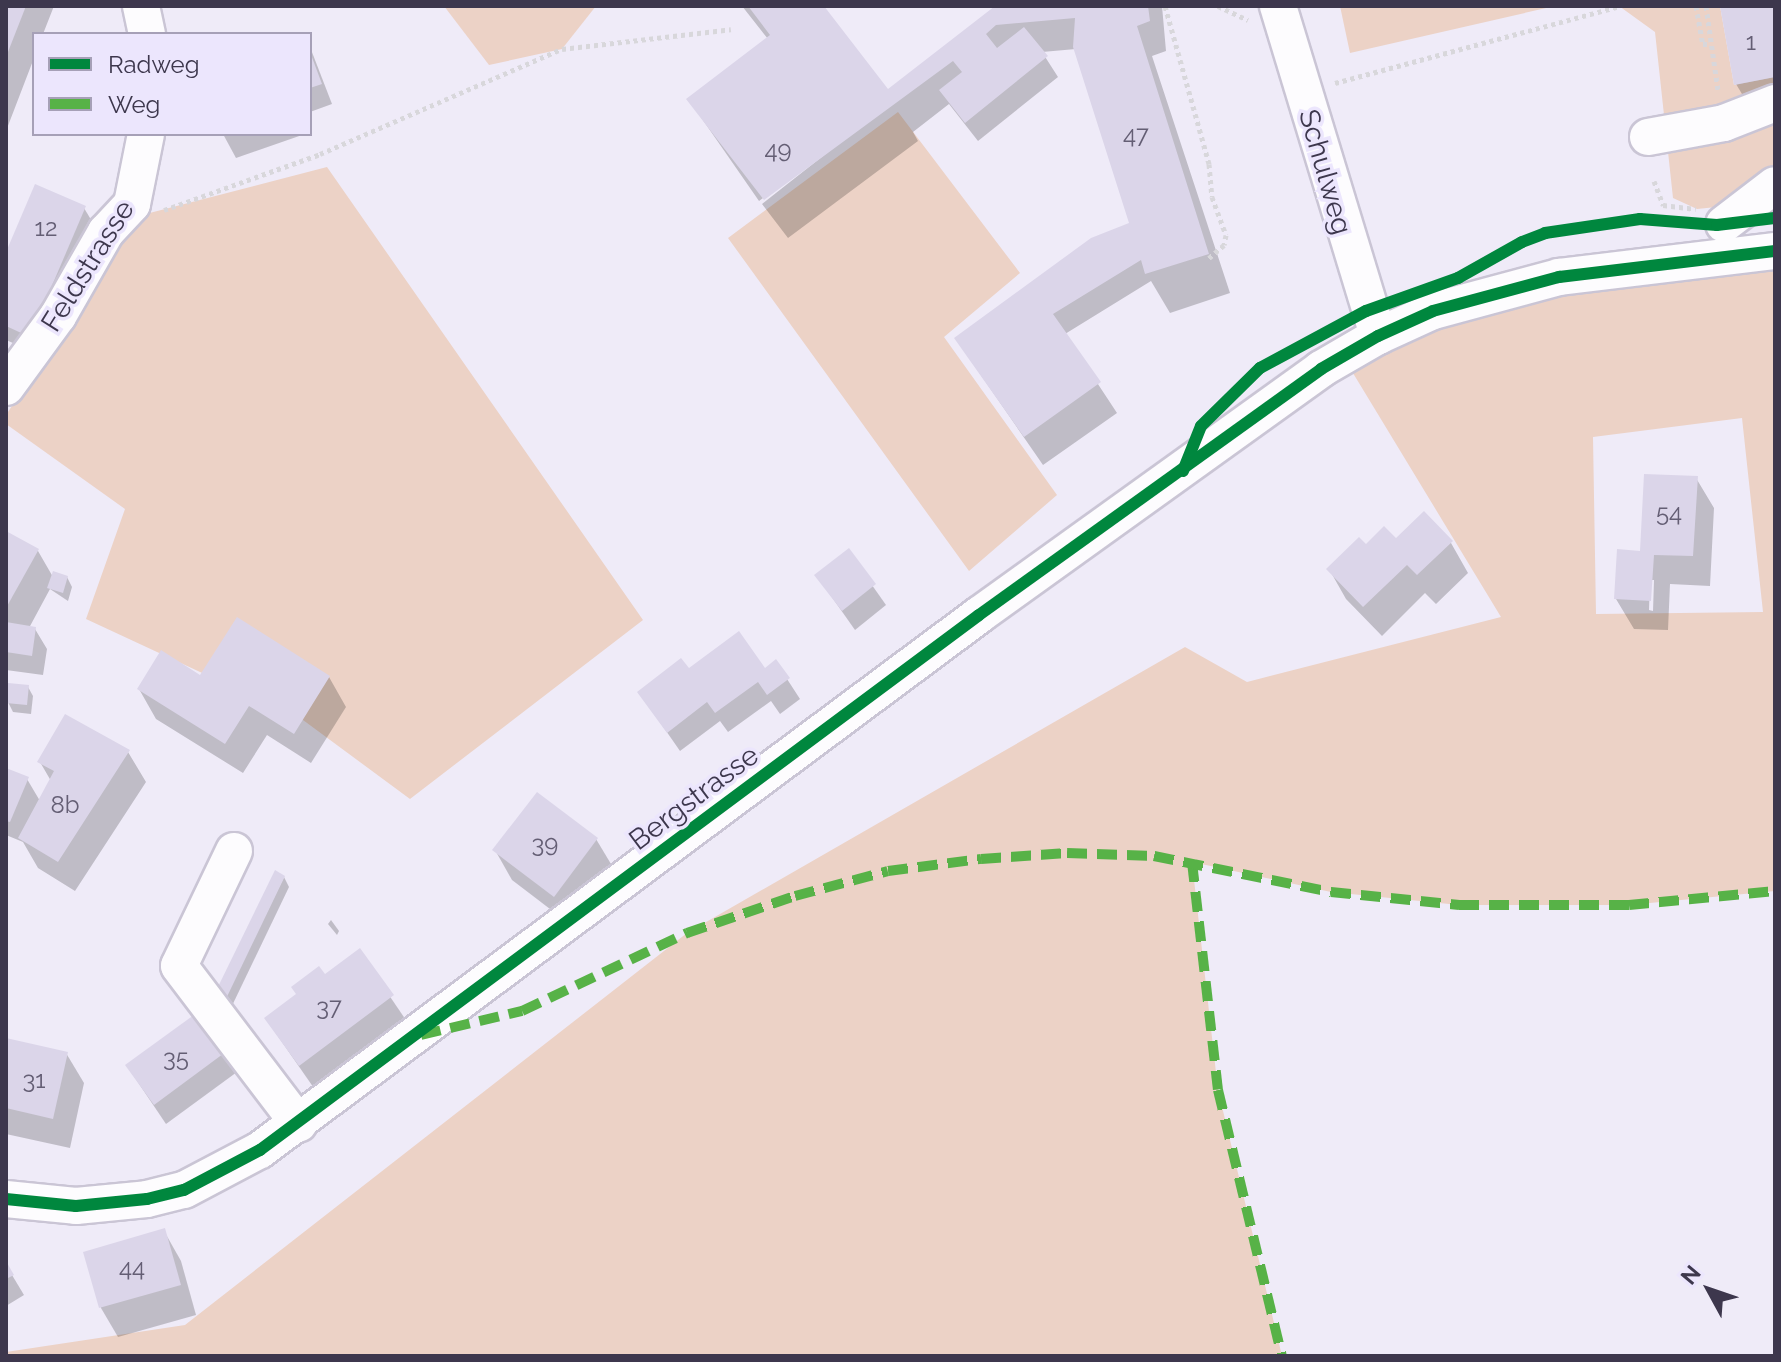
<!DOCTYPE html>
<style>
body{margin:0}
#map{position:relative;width:1781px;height:1362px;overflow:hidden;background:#efebf8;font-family:Raleway,sans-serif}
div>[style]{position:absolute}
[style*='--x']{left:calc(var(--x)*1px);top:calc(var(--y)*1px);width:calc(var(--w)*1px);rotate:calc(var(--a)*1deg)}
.green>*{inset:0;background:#ecd2c6}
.shadow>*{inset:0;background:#0003}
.building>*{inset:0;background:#dbd5e9}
.path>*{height:5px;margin-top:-2.5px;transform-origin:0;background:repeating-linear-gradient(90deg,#d8d7db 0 4px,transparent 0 8px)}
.roads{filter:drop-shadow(2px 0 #cac5d5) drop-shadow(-2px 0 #cac5d5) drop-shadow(0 2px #cac5d5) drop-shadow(0 -2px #cac5d5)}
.minor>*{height:36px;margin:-18px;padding:0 18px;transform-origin:18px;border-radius:18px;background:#fdfcfe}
.quiet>*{height:10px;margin-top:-5px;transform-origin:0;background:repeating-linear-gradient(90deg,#57b247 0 20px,transparent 0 30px)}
.cycleway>*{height:12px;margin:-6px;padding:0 6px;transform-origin:6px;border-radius:6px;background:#00873e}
span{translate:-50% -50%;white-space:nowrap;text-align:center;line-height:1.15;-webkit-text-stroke:7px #ece6fd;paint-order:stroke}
.number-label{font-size:24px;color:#645e74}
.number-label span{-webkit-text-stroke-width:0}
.street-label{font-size:28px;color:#3d374d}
.frame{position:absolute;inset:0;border:8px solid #3d374d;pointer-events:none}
.legend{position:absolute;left:32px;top:32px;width:280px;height:104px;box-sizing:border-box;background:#ece6fd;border:2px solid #a6a0b7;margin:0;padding:10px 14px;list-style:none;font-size:24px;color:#3d374d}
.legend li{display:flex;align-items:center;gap:16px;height:40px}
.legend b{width:40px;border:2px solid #a6a0b7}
.north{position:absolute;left:1669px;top:1250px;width:80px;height:80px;-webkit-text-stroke:6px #ece6fd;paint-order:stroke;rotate:310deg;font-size:22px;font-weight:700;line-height:32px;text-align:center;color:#3d374d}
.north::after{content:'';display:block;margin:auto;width:28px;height:36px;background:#3d374d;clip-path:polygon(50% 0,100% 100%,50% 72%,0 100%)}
</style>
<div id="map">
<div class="green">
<div style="clip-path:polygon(444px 6px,596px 6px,562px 49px,489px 65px)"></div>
<div style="clip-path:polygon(1340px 6px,1555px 6px,1350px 53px)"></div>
<div style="clip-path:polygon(1619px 6px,1720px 6px,1734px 85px,1775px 77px,1775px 201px,1697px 209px,1673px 198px,1655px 32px)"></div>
<div style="clip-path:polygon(898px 112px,1020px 273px,944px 337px,1057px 495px,969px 571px,728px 238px)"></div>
<div style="clip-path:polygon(327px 167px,643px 620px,410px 799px,303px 720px,86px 619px,125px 509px,6px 424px,6px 415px,138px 216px)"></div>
<div style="clip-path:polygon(evenodd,1775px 251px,1775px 891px,1629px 905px,1459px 905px,1331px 892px,1192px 862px,1218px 1090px,1282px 1356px,6px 1356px,6px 1352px,185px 1325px,687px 933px,1185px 647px,1247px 682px,1501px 617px,1342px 355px,1433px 311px,1775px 251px,1742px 418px,1763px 612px,1596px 614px,1593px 437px,1742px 418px)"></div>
</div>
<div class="shadow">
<div style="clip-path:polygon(6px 6px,54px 6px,43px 34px,34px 34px,34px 58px,6px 131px)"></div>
<div style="clip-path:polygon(742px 6px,822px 6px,888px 92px,995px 8px,1162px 6px,1166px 51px,1152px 56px,1230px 293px,1170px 313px,1151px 281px,1065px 334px,1117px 413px,1043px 465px,956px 339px,1132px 225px,1076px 49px,1042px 52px,1058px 77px,978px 141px,949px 104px,913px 132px,918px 141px,788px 238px,762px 204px,894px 100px,759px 201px,689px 100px,768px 39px)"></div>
<div style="clip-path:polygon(1722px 6px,1775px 6px,1775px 110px,1754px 114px,1736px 84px)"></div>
<div style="clip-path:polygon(310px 47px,332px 104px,310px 112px)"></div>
<div style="clip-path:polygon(223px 134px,305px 134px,236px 158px)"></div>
<div style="clip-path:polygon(84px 208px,96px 228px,41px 355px,6px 340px,6px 257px)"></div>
<div style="clip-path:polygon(evenodd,1696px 478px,1714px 508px,1710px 586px,1670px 584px,1668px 630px,1634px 629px,1616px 599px,1642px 553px,1696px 478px,1650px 580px,1654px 580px,1653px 611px,1649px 610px,1650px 580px)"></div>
<div style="clip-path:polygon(6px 533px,38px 551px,53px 577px,67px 577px,72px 587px,68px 601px,50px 589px,29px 628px,35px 629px,47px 649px,43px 675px,6px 670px)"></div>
<div style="clip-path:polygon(1451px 543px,1468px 573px,1436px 604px,1425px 593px,1382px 636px,1346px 599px,1329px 569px,1366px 547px)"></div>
<div style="clip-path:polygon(848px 551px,886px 605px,855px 630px,817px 576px)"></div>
<div style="clip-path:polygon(776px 662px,800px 699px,780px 714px,771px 701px,728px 732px,720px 721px,680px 751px,639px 692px,764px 670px)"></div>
<div style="clip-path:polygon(329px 677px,346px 707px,311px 763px,267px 735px,243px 773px,156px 719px,139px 689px,201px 678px)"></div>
<div style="clip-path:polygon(28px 687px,33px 696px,31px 714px,13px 712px,8px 702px)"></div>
<div style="clip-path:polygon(128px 752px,146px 782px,75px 891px,38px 868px,23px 842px,6px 835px,6px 770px,27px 779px,40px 801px,51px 781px,40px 762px)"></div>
<div style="clip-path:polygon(596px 839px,614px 869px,571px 925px,512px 880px,495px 850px)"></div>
<div style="clip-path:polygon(284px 877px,289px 887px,229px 1012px,222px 1004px)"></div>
<div style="clip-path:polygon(331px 920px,339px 931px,337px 935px,328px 924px)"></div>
<div style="clip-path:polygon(359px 951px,410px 1026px,318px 1094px,266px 1019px)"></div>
<div style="clip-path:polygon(6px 1040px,66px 1053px,84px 1083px,70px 1148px,6px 1134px)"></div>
<div style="clip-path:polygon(225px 1052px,237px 1072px,166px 1124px,127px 1066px)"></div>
<div style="clip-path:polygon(164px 1231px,181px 1261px,196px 1315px,118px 1337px,101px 1308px,86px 1253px)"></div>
<div style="clip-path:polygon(6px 1265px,24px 1295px,6px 1306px)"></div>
</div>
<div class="building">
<div style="clip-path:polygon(6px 6px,26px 6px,6px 57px)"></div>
<div style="clip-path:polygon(748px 6px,824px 6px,888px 89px,995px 6px,1148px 6px,1150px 21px,1137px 26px,1209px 254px,1145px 274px,1141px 260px,1053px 314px,1101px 382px,1024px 437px,954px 338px,1091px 238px,1129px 223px,1073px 47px,1075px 18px,996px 25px,986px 34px,997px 48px,1024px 27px,1048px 56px,965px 123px,939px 90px,962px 72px,953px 61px,764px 200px,686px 99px,770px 35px)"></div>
<div style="clip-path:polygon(1720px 6px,1775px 6px,1775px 77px,1734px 85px)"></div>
<div style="clip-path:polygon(310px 52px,322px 84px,310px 88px)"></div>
<div style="clip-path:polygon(35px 184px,86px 206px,30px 337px,6px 326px,6px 252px)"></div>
<div style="clip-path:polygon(1644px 474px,1698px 476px,1693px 556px,1654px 555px,1651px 601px,1614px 599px,1617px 549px,1640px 551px)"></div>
<div style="clip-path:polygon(1424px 511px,1453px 541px,1417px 575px,1407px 565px,1363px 607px,1326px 569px,1359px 537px,1366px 544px,1384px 526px,1396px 538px)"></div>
<div style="clip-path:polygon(6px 531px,39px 549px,6px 608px)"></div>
<div style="clip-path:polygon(849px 548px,876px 584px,842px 611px,814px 575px)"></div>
<div style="clip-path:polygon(53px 571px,68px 576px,63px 593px,47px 588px)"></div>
<div style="clip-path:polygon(237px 617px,330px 676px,294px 734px,249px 706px,225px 744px,137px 689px,161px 650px,200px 675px)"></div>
<div style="clip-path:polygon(6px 622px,36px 627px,32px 656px,6px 652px)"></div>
<div style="clip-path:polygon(739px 631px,765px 668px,776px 659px,790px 678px,767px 695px,758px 682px,715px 713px,707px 702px,667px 733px,637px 692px,681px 658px,689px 668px)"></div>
<div style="clip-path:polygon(8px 683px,29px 685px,27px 705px,6px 703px)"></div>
<div style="clip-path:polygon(65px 714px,130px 750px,58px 862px,18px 838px,54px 771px,37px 762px)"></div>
<div style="clip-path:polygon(6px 768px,29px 777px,10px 822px,6px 821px)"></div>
<div style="clip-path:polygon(537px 792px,598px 838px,554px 897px,492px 850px)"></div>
<div style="clip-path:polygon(275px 870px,285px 876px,223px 1005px,214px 995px)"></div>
<div style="clip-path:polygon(360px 948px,394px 995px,299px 1066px,264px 1018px,296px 994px,291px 987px,319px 966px,325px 974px)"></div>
<div style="clip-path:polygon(198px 1012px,227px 1051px,154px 1105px,125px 1065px)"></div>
<div style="clip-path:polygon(6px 1038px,68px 1052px,53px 1119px,6px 1108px)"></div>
<div style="clip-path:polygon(165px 1228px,181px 1285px,99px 1308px,83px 1252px)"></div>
<div style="clip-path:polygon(6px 1261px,14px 1275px,6px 1279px)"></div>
</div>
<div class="path">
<div style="--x:1165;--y:6;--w:164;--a:74.4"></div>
<div style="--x:1209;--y:164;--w:33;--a:85"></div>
<div style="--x:1212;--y:197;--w:40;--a:69.8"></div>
<div style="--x:1226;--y:235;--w:10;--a:101"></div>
<div style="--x:1224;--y:245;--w:23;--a:139"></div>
<div style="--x:1218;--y:6;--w:33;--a:25"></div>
<div style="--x:1696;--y:6;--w:39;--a:80"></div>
<div style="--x:1703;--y:44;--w:6;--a:0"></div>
<div style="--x:1706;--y:6;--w:85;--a:81.9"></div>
<div style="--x:1335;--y:83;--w:295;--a:-15.1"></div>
<div style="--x:1654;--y:181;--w:26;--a:69"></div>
<div style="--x:1663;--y:205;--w:33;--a:7"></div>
<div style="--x:164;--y:210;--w:166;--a:-19.7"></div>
<div style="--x:320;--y:154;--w:264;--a:-23.5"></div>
<div style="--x:562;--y:49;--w:170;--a:-6.7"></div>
</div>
<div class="roads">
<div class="minor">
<div style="--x:141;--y:6;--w:29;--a:78"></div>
<div style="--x:1278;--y:6;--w:345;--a:73.1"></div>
<div style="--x:1648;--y:137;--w:77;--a:-10.4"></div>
<div style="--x:1724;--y:123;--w:55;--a:-21.4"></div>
<div style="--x:1724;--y:224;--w:64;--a:-37.4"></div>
<div style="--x:6;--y:387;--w:88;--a:-53.8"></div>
<div style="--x:58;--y:316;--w:97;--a:-60.3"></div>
<div style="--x:106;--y:232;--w:38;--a:-47"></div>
<div style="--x:132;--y:204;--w:71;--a:-78.7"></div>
<div style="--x:234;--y:851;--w:127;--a:115.6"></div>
<div style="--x:179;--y:966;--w:198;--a:52.8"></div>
<div style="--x:6;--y:1199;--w:70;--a:5.7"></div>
<div style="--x:76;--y:1206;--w:71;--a:-5.6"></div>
<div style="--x:147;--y:1199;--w:38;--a:-14"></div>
<div style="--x:184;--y:1190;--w:86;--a:-27.8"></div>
<div style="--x:260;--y:1150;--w:896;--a:-36.65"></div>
<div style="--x:979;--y:615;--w:421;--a:-35.7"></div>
<div style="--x:1321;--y:369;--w:66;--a:-30.1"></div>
<div style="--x:1378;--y:336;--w:60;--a:-24.4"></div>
<div style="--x:1433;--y:311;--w:131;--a:-15.1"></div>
<div style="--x:1559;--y:277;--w:218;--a:-6.9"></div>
</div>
</div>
<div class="quiet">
<div style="--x:1192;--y:862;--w:229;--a:83.5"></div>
<div style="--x:1218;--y:1090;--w:274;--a:76.5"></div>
<div style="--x:421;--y:1035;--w:104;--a:-13.4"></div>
<div style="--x:522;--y:1011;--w:183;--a:-25.3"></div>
<div style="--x:687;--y:933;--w:114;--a:-18.9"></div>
<div style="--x:795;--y:896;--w:96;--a:-15"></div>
<div style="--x:888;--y:871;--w:94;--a:-7.4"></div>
<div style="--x:981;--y:859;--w:86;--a:-4"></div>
<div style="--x:1067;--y:853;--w:87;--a:2"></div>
<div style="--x:1154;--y:856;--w:181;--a:11.5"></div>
<div style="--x:1331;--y:892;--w:129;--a:5.8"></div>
<div style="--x:1459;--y:905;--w:170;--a:0"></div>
<div style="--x:1629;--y:905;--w:147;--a:-5.5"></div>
</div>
<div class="cycleway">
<div style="--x:1183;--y:471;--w:48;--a:-68.2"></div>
<div style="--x:1201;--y:426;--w:83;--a:-44.5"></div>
<div style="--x:1260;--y:368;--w:120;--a:-28.3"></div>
<div style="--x:1366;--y:311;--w:98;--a:-19.7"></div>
<div style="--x:1458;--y:278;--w:73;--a:-29.4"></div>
<div style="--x:1522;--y:242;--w:25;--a:-21"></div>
<div style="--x:1545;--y:233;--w:96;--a:-8.4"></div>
<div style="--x:1640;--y:219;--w:77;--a:4.5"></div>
<div style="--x:1717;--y:225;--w:58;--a:-6.9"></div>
<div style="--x:6;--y:1199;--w:70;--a:5.7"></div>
<div style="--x:76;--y:1206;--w:71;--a:-5.6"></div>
<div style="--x:147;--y:1199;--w:38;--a:-14"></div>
<div style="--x:184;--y:1190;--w:86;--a:-27.8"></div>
<div style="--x:260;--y:1150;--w:896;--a:-36.65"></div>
<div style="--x:979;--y:615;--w:421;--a:-35.7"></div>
<div style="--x:1321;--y:369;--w:66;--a:-30.1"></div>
<div style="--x:1378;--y:336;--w:60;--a:-24.4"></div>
<div style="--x:1433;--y:311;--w:131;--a:-15.1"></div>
<div style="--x:1559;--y:277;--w:218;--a:-6.9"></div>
</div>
<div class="number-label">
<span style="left:1751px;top:42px">1</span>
<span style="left:1136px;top:135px">47</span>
<span style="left:778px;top:150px">49</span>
<span style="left:46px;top:228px">12</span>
<span style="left:1669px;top:513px">54</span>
<span style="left:65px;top:805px">8b</span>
<span style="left:545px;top:844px">39</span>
<span style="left:329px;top:1007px">37</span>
<span style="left:176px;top:1058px">35</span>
<span style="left:34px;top:1080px">31</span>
<span style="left:132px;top:1268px">44</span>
</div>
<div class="street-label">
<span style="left:1325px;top:172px;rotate:74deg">Schulweg</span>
<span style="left:88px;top:266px;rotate:-58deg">Feldstrasse</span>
<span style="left:694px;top:798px;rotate:-37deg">Bergstrasse</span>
</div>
<div class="frame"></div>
<ul class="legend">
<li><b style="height:10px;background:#00873e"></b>Radweg</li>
<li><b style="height:10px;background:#57b247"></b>Weg</li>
</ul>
<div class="north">N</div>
</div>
